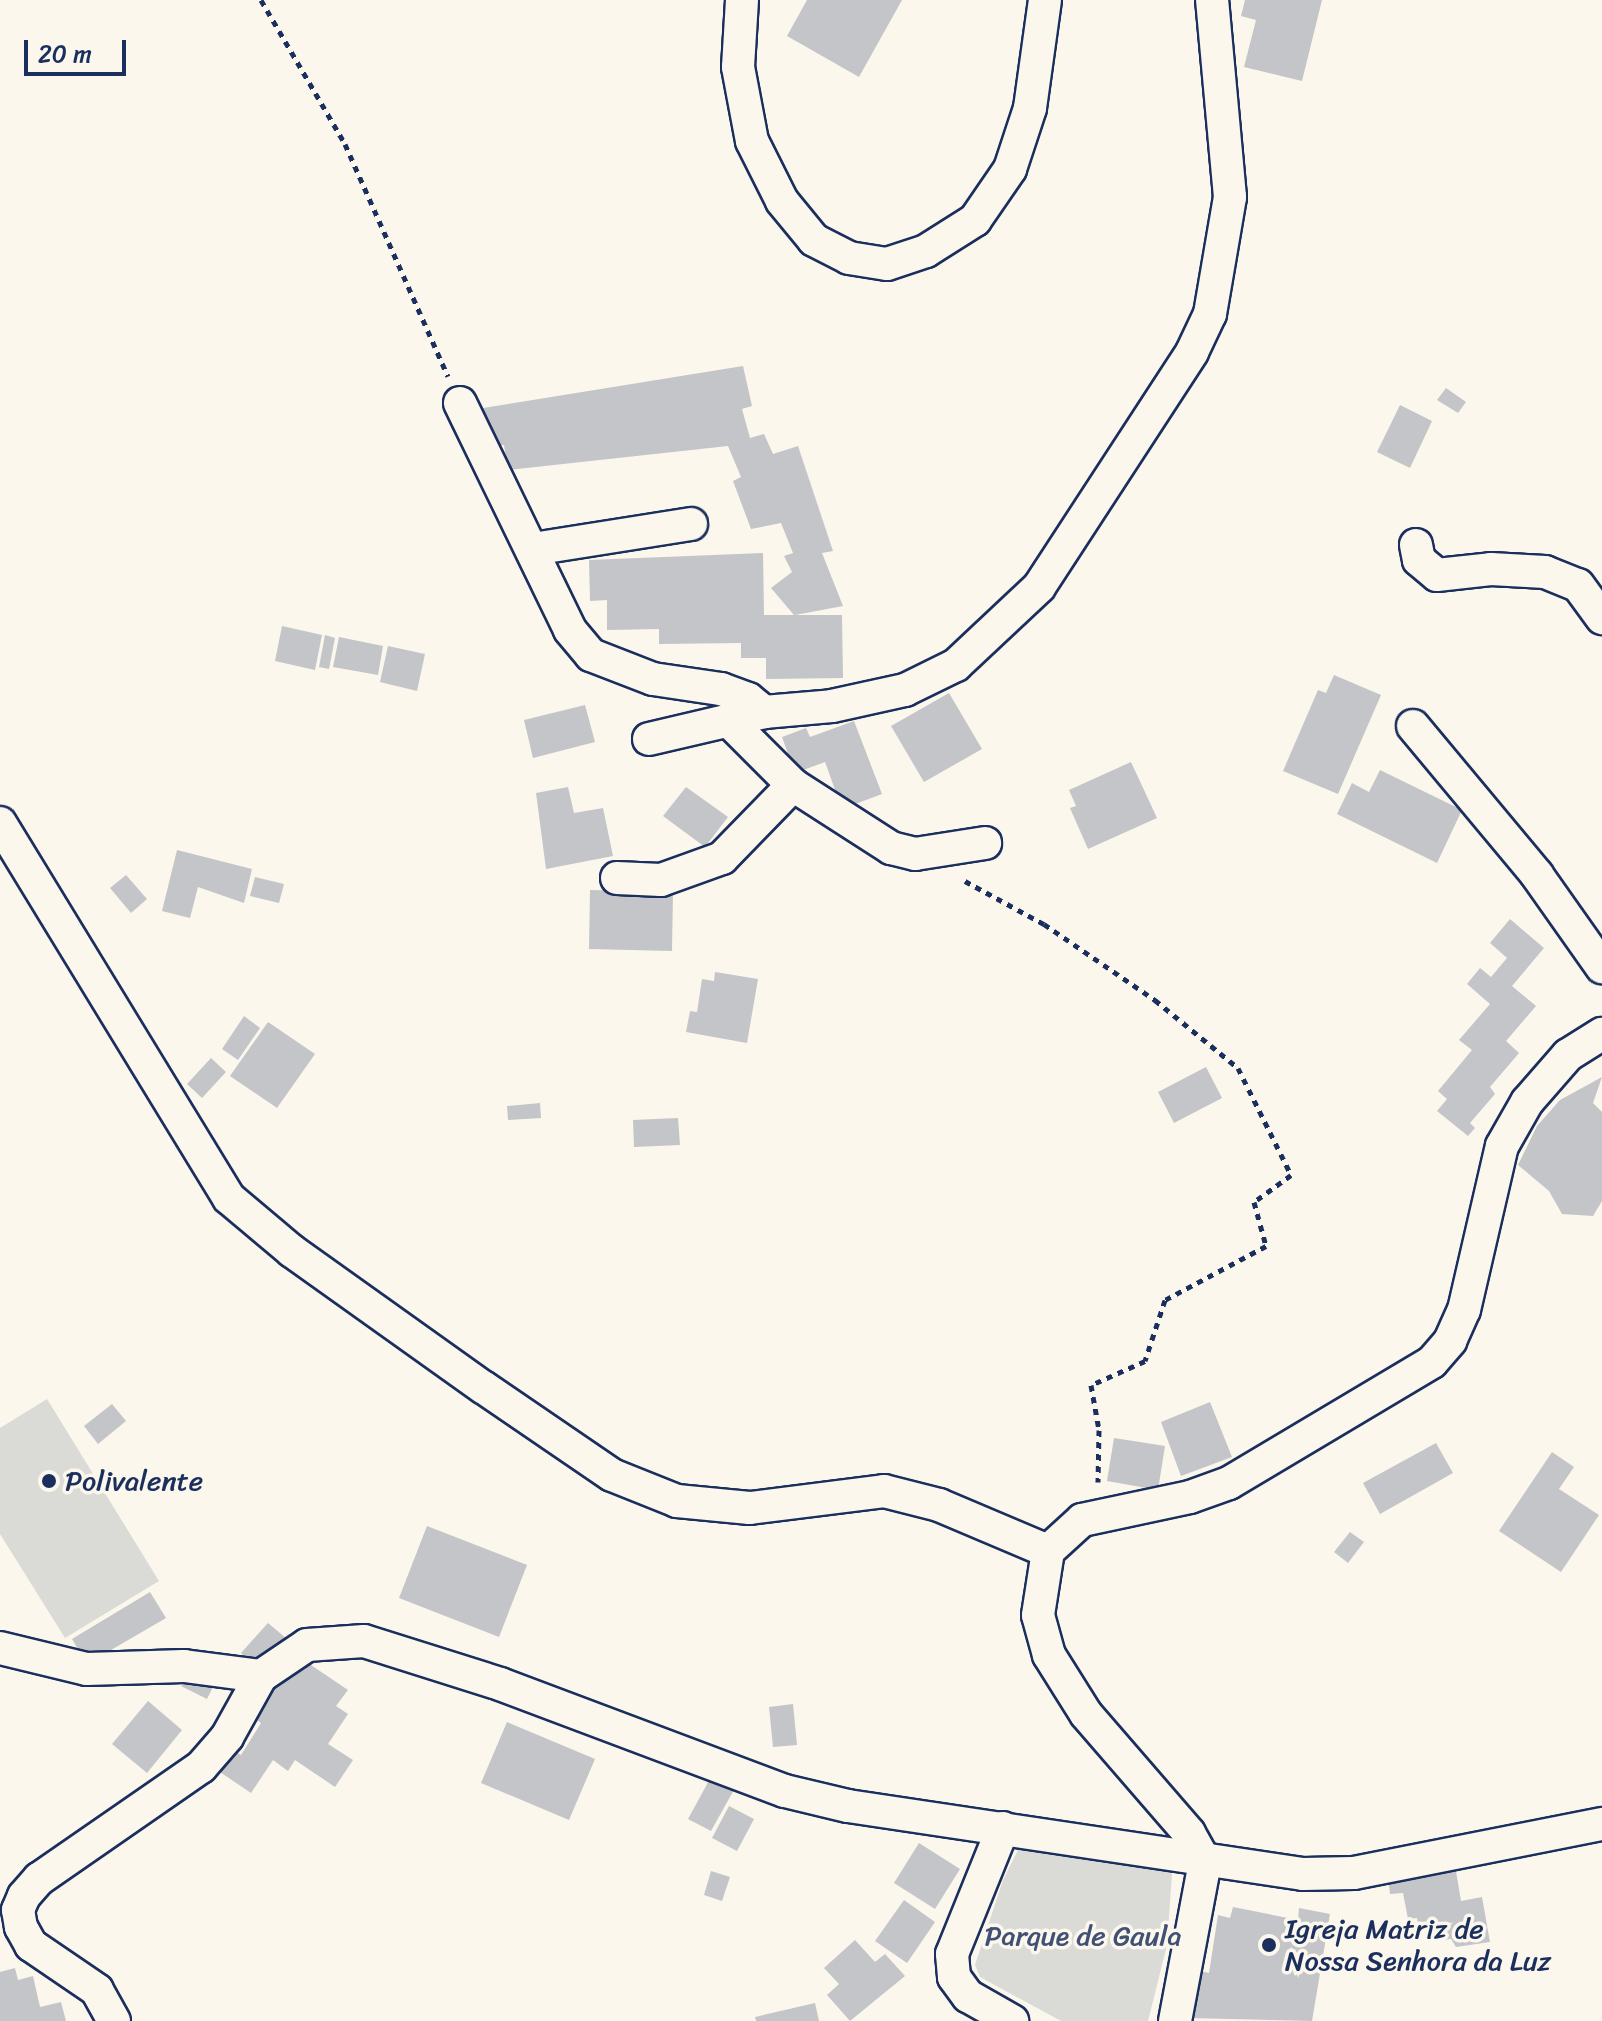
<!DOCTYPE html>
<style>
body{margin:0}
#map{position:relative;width:1602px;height:2021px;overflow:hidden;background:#fbf7ec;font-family:Sriracha,sans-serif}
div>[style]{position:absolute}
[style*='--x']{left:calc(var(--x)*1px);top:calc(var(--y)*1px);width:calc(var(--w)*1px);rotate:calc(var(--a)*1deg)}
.green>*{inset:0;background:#dadad7}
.building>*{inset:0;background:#c3c5c9}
.path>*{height:5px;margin-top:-2.5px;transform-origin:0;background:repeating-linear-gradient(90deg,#1b2f5e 0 6px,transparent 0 12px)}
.roads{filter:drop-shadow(2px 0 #1b2f5e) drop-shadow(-2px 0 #1b2f5e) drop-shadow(0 2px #1b2f5e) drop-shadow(0 -2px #1b2f5e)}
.minor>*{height:32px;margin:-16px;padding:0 16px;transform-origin:16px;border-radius:16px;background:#fbf7ec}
.dots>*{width:22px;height:22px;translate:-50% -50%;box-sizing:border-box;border:4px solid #fbf7ec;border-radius:50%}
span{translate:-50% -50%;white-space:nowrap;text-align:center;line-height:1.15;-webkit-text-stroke:7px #fbf7ec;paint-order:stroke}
.poi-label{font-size:28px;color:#1b2f5e}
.left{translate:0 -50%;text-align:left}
.park-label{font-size:28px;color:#415176}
.scale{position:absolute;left:24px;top:40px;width:102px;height:36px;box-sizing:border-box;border:4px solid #1b2f5e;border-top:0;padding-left:10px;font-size:24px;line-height:28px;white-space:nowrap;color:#1b2f5e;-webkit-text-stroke:6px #fbf7ec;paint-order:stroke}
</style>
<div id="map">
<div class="green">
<div style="clip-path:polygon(47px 1399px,159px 1581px,65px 1638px,0 1534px,0 1428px)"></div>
<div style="clip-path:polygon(1033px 1844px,1165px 1866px,1172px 1874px,1167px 1945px,1148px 2021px,1061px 2021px,980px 1977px,975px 1965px,1003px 1880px,1018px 1850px)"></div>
</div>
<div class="building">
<div style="clip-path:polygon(807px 0,902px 0,859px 77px,787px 36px)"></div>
<div style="clip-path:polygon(1245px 0,1322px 0,1302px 81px,1244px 67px,1256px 20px,1241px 16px)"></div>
<div style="clip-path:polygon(743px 366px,752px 406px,742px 409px,750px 438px,764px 434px,773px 454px,798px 446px,833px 551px,822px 553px,843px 606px,795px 615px,842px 615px,843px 678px,766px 679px,766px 658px,741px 658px,741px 643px,659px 644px,659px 629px,607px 630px,607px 600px,590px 601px,589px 560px,763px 553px,764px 615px,794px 615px,771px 588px,792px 572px,784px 556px,793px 553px,781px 523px,751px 529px,733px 481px,741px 477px,728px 446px,508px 470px,504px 445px,489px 446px,483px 408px)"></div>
<div style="clip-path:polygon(1446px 388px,1466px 402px,1458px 413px,1437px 400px)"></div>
<div style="clip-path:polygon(1400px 405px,1432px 421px,1410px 468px,1377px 452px)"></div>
<div style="clip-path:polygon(282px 626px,322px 635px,315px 670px,275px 661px)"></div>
<div style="clip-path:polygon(325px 635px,335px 638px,329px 669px,319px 667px)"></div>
<div style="clip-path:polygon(339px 637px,383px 646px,378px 675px,333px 667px)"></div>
<div style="clip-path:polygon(388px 646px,425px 654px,417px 691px,380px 682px)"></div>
<div style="clip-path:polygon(1334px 675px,1381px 695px,1338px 794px,1283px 771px,1318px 690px,1326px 693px)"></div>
<div style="clip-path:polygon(949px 693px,982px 749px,924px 782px,891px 726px)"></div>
<div style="clip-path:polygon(585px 705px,595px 742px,533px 758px,524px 720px)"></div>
<div style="clip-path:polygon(854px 721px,882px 794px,842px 809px,825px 762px,795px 773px,782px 737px,806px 728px,810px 737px)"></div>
<div style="clip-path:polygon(1131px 762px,1157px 818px,1088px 849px,1070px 808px,1076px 806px,1069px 790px)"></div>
<div style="clip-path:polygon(1380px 770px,1462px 810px,1437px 863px,1337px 814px,1352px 783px,1369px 792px)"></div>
<div style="clip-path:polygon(568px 787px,574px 813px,603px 808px,613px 856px,546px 869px,536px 793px)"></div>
<div style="clip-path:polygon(686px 787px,728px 817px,705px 847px,663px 816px)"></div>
<div style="clip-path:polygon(177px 850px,252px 869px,244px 903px,198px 887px,190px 918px,162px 911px)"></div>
<div style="clip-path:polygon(126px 875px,147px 899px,131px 913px,110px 888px)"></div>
<div style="clip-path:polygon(255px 877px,284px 884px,279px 903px,250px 896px)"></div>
<div style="clip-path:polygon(590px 890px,673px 892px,672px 951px,589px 949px)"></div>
<div style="clip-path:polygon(1510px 919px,1544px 948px,1512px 986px,1536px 1006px,1506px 1041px,1519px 1053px,1490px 1087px,1495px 1094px,1470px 1123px,1475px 1128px,1468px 1136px,1437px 1111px,1447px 1099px,1438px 1091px,1472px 1050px,1459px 1040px,1490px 1004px,1467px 984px,1480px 968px,1491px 977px,1507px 958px,1490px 943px)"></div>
<div style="clip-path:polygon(715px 972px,758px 979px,747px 1043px,686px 1032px,690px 1011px,697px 1012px,702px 979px,714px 981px)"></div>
<div style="clip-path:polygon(244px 1016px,260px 1028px,238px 1060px,222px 1049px)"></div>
<div style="clip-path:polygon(268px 1022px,315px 1054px,277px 1108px,230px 1076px)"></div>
<div style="clip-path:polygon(211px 1058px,226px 1072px,202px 1098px,187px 1084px)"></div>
<div style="clip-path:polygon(1206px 1067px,1222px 1098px,1174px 1123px,1158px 1092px)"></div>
<div style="clip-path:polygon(1602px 1077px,1593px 1103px,1602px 1112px,1602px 1201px,1593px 1216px,1562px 1214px,1549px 1191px,1518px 1165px,1537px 1126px,1560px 1100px)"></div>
<div style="clip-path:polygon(540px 1103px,541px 1118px,508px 1120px,507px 1106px)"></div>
<div style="clip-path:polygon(678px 1118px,680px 1145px,634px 1147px,633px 1120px)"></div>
<div style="clip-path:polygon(1210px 1402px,1232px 1457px,1181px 1476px,1161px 1422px)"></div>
<div style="clip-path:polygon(112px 1404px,126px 1421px,98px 1444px,84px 1426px)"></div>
<div style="clip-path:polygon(1114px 1438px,1165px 1446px,1158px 1490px,1107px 1481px)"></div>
<div style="clip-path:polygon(1436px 1443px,1453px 1473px,1380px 1514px,1363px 1483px)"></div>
<div style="clip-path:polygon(1552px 1452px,1574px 1467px,1559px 1489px,1599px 1515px,1561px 1572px,1499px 1531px)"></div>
<div style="clip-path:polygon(427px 1526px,527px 1565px,499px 1637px,399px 1598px)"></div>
<div style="clip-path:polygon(1350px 1532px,1364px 1542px,1348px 1563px,1334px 1552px)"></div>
<div style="clip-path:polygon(150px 1592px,166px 1618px,87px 1664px,72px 1639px)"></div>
<div style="clip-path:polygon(268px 1623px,287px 1639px,260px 1670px,241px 1653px)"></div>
<div style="clip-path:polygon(305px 1661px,348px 1690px,336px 1706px,348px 1714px,328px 1744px,353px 1760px,335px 1787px,295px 1760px,288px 1771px,273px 1760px,251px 1793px,217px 1770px,231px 1749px,241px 1755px,261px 1723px,252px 1716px,284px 1668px,295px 1675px)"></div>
<div style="clip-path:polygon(193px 1675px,216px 1681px,207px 1699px,181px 1686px)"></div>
<div style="clip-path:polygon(148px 1701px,182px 1730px,147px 1773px,112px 1744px)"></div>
<div style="clip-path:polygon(793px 1704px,797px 1745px,773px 1747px,769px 1707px)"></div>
<div style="clip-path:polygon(507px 1722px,595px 1759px,569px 1820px,481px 1783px)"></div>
<div style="clip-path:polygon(712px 1775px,735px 1788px,711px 1831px,688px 1819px)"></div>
<div style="clip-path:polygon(729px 1806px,754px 1819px,737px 1851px,712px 1838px)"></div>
<div style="clip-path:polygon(919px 1843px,960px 1869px,935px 1909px,894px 1883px)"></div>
<div style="clip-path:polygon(1455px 1865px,1461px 1901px,1482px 1897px,1490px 1942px,1456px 1947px,1451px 1939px,1433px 1941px,1431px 1928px,1419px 1930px,1417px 1918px,1408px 1919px,1403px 1893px,1390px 1894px,1388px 1876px)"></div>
<div style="clip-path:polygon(711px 1871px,730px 1877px,722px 1901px,704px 1895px)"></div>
<div style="clip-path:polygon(904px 1900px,935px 1922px,907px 1963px,875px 1941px)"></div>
<div style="clip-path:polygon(1233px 1907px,1298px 1920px,1299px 1908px,1330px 1914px,1312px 2021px,1188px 2018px,1196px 1970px,1209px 1973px,1218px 1915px,1230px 1918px)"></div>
<div style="clip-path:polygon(855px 1940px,875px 1962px,885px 1954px,905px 1976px,850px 2021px,827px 1995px,839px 1984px,824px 1968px)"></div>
<div style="clip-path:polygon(15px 1968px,18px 1980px,33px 1976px,40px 2007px,61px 2002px,66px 2021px,0 2021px,0 1972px)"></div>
<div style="clip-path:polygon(815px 2003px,819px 2021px,756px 2021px,755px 2017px)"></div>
</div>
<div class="path">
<div style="--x:261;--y:0;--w:167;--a:59.7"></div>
<div style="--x:345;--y:144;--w:254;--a:66.1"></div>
<div style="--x:965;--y:881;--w:90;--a:28.6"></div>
<div style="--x:1044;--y:924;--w:135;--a:34.4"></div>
<div style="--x:1155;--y:1000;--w:107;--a:39.3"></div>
<div style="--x:1238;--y:1068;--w:119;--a:63.6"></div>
<div style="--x:1291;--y:1175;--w:46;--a:143.9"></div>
<div style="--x:1254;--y:1202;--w:46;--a:74.7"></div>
<div style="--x:1266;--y:1246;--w:115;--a:151.9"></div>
<div style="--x:1165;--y:1300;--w:64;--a:108.2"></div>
<div style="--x:1145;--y:1361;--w:59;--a:156"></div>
<div style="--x:1091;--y:1385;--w:46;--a:79.9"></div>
<div style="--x:1099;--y:1430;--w:52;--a:91.1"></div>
</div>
<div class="roads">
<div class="minor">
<div style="--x:742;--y:0;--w:67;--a:93.4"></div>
<div style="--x:738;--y:67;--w:75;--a:79.3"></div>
<div style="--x:752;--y:141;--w:67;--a:63.4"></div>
<div style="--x:782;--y:201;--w:50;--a:50.6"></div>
<div style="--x:814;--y:240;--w:39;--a:27"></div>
<div style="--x:849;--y:258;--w:38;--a:9"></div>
<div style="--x:887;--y:264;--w:41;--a:-18.4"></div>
<div style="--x:926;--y:251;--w:58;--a:-32.3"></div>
<div style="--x:975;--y:220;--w:62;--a:-55.5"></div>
<div style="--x:1010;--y:169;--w:64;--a:-71.8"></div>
<div style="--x:1030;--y:108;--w:109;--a:-82.1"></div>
<div style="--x:460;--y:403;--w:252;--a:64.1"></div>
<div style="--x:570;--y:630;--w:33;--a:50"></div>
<div style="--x:591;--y:655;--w:66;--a:21.2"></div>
<div style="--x:653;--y:679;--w:69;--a:8.4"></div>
<div style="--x:721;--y:689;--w:29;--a:20"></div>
<div style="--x:748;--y:699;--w:21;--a:39"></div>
<div style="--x:1416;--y:545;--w:15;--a:79"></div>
<div style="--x:1419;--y:560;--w:23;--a:40"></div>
<div style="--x:1437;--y:575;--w:54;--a:-6.3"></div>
<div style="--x:1491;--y:569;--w:54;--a:3.2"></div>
<div style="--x:1545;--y:572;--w:35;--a:22"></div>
<div style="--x:1578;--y:585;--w:41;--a:54"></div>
<div style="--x:533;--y:549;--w:160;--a:-9"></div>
<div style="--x:730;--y:722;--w:89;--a:45"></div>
<div style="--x:793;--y:785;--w:117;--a:32.7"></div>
<div style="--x:891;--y:848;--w:25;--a:14"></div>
<div style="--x:915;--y:854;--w:71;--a:-8.9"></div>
<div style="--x:1413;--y:726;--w:194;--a:50.2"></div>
<div style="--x:1537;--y:875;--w:113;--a:54.8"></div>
<div style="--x:649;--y:739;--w:118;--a:-13.2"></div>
<div style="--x:764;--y:712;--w:68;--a:-5"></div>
<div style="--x:832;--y:706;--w:75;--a:-12.4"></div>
<div style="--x:905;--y:690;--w:57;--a:-26.1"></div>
<div style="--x:956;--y:665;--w:114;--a:-43.2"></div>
<div style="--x:1039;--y:587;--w:280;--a:-56.9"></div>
<div style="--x:1192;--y:352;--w:42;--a:-64.7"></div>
<div style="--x:1210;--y:314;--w:119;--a:-80.3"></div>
<div style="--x:1230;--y:197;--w:198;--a:-95.2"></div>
<div style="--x:0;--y:823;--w:439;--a:58.6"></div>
<div style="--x:229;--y:1198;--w:82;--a:40.1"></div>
<div style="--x:292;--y:1251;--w:234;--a:35.5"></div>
<div style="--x:483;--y:1387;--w:156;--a:34.3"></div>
<div style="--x:612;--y:1475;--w:70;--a:21.8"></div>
<div style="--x:677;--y:1501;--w:73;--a:5.5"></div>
<div style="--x:750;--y:1508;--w:135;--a:-7.2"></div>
<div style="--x:884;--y:1491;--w:57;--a:14.3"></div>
<div style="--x:939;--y:1505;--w:118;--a:22.9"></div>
<div style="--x:617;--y:878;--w:44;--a:2.6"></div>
<div style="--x:661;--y:880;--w:65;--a:-19.8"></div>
<div style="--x:722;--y:858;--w:102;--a:-45.8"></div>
<div style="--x:0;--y:1648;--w:89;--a:13.6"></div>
<div style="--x:87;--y:1669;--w:97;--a:-1.8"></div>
<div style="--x:184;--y:1666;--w:78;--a:7.4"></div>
<div style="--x:261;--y:1676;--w:55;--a:-34"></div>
<div style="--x:307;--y:1645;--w:57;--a:-4"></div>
<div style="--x:364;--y:1641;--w:143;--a:17.5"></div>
<div style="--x:500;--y:1684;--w:304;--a:20.6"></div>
<div style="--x:785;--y:1791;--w:65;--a:13.4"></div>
<div style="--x:848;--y:1806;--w:460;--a:8.5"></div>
<div style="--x:1303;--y:1874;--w:51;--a:-1.1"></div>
<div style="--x:1354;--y:1873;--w:253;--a:-11.2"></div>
<div style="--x:1003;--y:1828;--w:136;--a:112"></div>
<div style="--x:952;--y:1954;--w:23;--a:85"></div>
<div style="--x:954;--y:1977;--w:24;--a:54"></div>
<div style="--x:968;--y:1996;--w:51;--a:29.6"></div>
<div style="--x:114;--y:2021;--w:35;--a:-119"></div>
<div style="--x:97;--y:1990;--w:80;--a:-145.7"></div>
<div style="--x:31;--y:1945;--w:21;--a:-119"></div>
<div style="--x:21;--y:1927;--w:17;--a:-100"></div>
<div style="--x:18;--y:1910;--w:15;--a:-67"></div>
<div style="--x:24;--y:1896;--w:23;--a:-49"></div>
<div style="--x:39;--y:1879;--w:197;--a:-34.7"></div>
<div style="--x:201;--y:1767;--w:40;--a:-49"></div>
<div style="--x:227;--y:1737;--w:70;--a:-60.9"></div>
<div style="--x:1175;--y:2021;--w:162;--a:-79.3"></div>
<div style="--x:1205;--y:1862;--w:33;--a:-119"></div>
<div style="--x:1189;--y:1833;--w:157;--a:-130.9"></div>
<div style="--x:1086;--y:1714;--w:70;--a:-122.1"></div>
<div style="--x:1049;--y:1655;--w:41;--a:-105.4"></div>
<div style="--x:1038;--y:1615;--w:65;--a:-81.1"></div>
<div style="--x:1048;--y:1551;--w:46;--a:-42.4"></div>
<div style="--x:1082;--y:1520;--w:110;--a:-12"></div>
<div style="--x:1190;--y:1497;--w:41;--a:-19.7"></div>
<div style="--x:1229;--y:1483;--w:236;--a:-30.8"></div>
<div style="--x:1432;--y:1362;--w:28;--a:-49"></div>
<div style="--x:1450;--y:1341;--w:34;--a:-66"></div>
<div style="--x:1464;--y:1310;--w:168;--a:-77"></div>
<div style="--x:1502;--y:1146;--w:51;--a:-60.4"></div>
<div style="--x:1527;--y:1102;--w:62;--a:-48.9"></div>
<div style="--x:1568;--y:1055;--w:40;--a:-32"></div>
</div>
</div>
<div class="dots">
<div style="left:49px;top:1481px;background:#1b2f5e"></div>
<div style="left:1269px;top:1945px;background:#1b2f5e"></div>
</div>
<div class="poi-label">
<span class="left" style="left:65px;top:1481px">Polivalente</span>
<span class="left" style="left:1285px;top:1945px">Igreja Matriz de<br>Nossa Senhora da Luz</span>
</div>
<div class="park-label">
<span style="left:1083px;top:1936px">Parque de Gaula</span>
</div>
<div class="scale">20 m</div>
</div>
